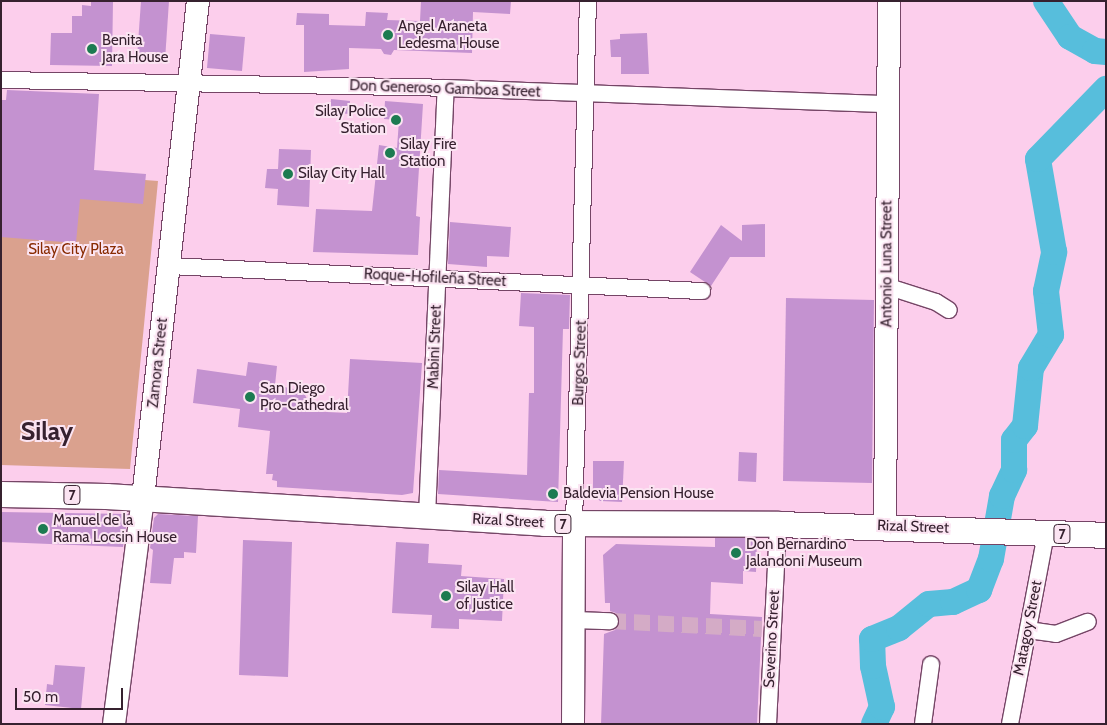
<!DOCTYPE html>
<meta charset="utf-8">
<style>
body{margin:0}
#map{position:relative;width:1107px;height:725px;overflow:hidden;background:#fcceec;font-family:Cabin,sans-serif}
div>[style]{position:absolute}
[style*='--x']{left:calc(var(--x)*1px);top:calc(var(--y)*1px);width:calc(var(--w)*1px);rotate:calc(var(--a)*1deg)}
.green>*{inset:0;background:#daa18e}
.river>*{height:26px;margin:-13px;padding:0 13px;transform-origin:13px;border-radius:13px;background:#57bedc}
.building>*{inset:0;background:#c492d0}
.street-tunnel>*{height:16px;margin-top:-8px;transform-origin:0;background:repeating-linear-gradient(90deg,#d4abc6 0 16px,transparent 0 24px)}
.roads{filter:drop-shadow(1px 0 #754566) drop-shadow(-1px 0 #754566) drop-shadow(0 1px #754566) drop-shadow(0 -1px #754566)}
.street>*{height:16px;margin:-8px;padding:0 8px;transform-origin:8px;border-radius:8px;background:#fff}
.secondary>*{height:22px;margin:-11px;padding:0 11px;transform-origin:11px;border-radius:11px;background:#fff}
.primary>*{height:25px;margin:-12.5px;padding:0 12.5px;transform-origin:12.5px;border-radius:12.5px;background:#fff}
.dots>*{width:14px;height:14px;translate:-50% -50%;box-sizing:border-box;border:2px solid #fbe4f2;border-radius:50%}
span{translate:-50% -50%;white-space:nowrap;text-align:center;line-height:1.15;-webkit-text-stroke:4px #fbe4f2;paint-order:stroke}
.shield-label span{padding:1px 4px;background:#fbe4f2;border:1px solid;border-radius:4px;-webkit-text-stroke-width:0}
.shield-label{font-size:14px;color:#36212f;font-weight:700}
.poi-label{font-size:15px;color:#36212f}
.left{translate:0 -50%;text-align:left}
.right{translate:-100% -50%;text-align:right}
.street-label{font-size:15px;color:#36212f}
.park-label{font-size:15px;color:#882b02}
.town-label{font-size:25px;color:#36212f;font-weight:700}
.frame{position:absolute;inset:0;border:2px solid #36212f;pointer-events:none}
.scale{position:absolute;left:15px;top:688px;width:108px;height:22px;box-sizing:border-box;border:2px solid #36212f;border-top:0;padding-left:6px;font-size:15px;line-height:18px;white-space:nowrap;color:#36212f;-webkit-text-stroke:4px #fbe4f2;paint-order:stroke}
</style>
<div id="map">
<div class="green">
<div style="clip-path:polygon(1px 169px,158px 181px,130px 469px,1px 465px)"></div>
</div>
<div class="river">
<div style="--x:1046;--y:1;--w:43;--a:56.3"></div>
<div style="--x:1070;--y:37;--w:29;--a:29"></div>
<div style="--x:1095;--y:51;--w:11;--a:5"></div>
<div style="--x:874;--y:724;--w:19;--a:-65"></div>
<div style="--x:882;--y:707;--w:42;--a:-102.4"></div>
<div style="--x:873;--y:666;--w:27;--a:-92"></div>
<div style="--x:872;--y:639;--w:29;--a:-22"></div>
<div style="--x:899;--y:628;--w:38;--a:-39"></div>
<div style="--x:929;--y:604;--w:24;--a:-5"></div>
<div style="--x:953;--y:602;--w:29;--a:-25"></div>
<div style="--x:979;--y:590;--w:33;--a:-69"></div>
<div style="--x:991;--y:559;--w:64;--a:-80.1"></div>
<div style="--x:1002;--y:496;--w:29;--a:-65"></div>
<div style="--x:1014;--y:470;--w:30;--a:-90"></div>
<div style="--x:1014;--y:440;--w:18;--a:-52"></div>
<div style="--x:1025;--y:426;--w:58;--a:-84.1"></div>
<div style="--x:1031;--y:368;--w:39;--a:-59"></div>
<div style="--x:1051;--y:335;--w:44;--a:-96.5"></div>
<div style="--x:1046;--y:291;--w:40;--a:-78"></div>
<div style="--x:1054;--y:252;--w:94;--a:-99.8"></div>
<div style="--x:1038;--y:159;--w:98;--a:-45.8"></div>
</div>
<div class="building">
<div style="clip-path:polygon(91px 1px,113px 1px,112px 66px,50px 65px,51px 33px,72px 33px,72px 16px,82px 16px,82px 5px,91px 6px)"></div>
<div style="clip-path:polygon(141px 1px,169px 1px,165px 60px,137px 58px)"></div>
<div style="clip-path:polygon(421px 1px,511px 1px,510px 14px,473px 12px,472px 53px,394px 50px,391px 55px,384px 54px,381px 49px,349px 48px,349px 69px,304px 72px,304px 25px,296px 25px,297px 13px,329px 14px,329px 25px,365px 26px,366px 12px,388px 13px,387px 20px,420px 21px)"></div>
<div style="clip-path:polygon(647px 33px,649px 74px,621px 74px,621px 57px,611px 57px,610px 40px,620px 39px,620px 34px)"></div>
<div style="clip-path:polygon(210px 34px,245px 37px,242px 71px,207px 68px)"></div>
<div style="clip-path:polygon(7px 90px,99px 94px,94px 170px,146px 174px,143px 204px,80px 199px,76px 243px,1px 237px,1px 100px,6px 100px)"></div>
<div style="clip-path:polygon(331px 99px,350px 101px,349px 114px,330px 112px)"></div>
<div style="clip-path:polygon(385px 101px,423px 104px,416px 216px,420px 217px,418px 255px,313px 252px,316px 209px,372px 211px,379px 145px,397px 148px,399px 120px,384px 119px)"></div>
<div style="clip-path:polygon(279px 149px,311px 150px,309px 207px,277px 205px,278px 189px,265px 188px,267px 169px,278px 169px)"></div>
<div style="clip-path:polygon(450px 222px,511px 227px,509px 257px,487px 256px,487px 267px,448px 264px)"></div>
<div style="clip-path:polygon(765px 224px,765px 257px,730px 257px,711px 286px,690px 272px,721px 225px,742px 241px,742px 225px)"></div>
<div style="clip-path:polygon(521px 293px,570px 295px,569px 329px,563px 329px,558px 502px,438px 494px,439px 470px,527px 475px,529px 393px,534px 393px,534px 327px,519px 326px)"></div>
<div style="clip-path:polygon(786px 298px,874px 300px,872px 483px,783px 481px)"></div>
<div style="clip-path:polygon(350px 359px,422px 363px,413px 493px,402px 495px,277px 487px,277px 481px,272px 480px,273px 474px,266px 474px,270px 431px,238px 427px,240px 409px,193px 403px,197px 369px,246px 376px,248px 362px,277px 366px,275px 385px,303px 391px,307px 399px,307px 411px,347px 413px)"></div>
<div style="clip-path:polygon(739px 452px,757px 453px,756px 482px,738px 481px)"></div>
<div style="clip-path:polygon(593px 461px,624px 461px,622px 502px,600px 501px,593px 494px)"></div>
<div style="clip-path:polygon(1px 512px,128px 514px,123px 547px,1px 542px)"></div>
<div style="clip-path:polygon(158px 514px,198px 516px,196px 553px,184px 552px,184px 558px,174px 558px,171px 584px,150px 583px,153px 550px,150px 548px,154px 518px)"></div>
<div style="clip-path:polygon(715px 538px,757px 538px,756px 572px,743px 571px,743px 584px,711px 582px,710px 614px,762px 617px,757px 724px,601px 724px,604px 634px,615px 630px,620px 621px,616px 613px,610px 611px,610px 603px,605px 603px,603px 555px,616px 544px,715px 547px)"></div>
<div style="clip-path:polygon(243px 540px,292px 542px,288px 677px,239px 675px)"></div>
<div style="clip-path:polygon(396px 542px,429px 544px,428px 563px,462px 565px,461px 576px,504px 579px,502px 621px,459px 619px,459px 629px,431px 628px,432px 615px,392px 613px)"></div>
<div style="clip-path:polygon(55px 665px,85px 667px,81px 709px,45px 705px,47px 684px,53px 685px)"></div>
</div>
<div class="street-tunnel">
<div style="--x:610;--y:621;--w:152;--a:3"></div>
</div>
<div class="roads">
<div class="street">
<div style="--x:1;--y:80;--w:445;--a:1"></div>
<div style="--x:446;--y:88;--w:442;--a:2.1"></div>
<div style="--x:169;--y:266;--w:534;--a:2.69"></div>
<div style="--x:886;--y:286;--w:52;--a:17.7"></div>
<div style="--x:936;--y:302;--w:15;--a:32"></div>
<div style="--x:427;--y:516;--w:428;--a:-87.5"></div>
<div style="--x:574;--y:524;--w:523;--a:-88.47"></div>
<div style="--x:574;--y:620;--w:36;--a:2"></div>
<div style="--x:1028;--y:630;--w:28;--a:8"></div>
<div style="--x:1056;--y:634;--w:34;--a:-21"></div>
<div style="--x:768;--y:724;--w:200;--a:-87.1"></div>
<div style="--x:923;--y:724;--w:60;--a:-82.3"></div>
<div style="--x:1010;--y:724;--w:194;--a:-79.3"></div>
</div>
<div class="secondary">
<div style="--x:885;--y:526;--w:525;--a:-89.56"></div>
<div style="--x:114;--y:724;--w:228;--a:-82.7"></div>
<div style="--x:143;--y:498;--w:500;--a:-83.69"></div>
<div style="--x:573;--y:724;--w:200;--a:-89.7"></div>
</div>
<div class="primary">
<div style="--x:1;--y:494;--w:105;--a:1.1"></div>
<div style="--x:106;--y:496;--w:439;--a:3.5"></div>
<div style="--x:544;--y:523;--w:234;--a:0.2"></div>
<div style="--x:778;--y:524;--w:328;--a:1.9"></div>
</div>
</div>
<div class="dots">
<div style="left:388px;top:35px;background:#1c7b51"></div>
<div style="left:92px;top:49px;background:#1c7b51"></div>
<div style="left:396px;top:120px;background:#1c7b51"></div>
<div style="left:390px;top:153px;background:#1c7b51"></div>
<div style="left:288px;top:174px;background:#1c7b51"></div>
<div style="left:250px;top:397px;background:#1c7b51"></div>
<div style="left:553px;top:494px;background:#1c7b51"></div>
<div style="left:43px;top:529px;background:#1c7b51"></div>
<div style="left:736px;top:553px;background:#1c7b51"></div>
<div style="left:446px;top:596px;background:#1c7b51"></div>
</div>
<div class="shield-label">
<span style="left:72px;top:495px">7</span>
<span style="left:563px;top:524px">7</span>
<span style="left:1062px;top:534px">7</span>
</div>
<div class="poi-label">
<span class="left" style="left:398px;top:35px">Angel Araneta<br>Ledesma House</span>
<span class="left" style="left:102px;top:49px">Benita<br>Jara House</span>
<span class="right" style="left:386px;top:120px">Silay Police<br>Station</span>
<span class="left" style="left:400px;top:153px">Silay Fire<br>Station</span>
<span class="left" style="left:298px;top:174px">Silay City Hall</span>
<span class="left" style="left:260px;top:397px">San Diego<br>Pro-Cathedral</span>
<span class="left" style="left:563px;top:494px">Baldevia Pension House</span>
<span class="left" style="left:53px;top:529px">Manuel de la<br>Rama Locsin House</span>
<span class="left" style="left:746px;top:553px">Don Bernardino<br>Jalandoni Museum</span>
<span class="left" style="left:456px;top:596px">Silay Hall<br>of Justice</span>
</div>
<div class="street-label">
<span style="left:445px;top:89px;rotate:2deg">Don Generoso Gamboa Street</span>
<span style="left:887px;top:264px;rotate:-90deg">Antonio Luna Street</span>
<span style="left:435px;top:278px;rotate:3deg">Roque-Hofileña Street</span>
<span style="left:435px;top:347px;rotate:-88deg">Mabini Street</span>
<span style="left:158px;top:363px;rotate:-84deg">Zamora Street</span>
<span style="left:580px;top:363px;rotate:-88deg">Burgos Street</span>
<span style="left:508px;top:521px;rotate:3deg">Rizal Street</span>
<span style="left:913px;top:527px;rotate:2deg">Rizal Street</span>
<span style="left:1028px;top:628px;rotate:-79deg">Matagoy Street</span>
<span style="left:772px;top:639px;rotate:-87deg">Severino Street</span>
</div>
<div class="park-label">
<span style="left:76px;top:250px">Silay City Plaza</span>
</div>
<div class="town-label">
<span style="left:47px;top:431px">Silay</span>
</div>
<div class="frame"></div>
<div class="scale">50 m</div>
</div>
